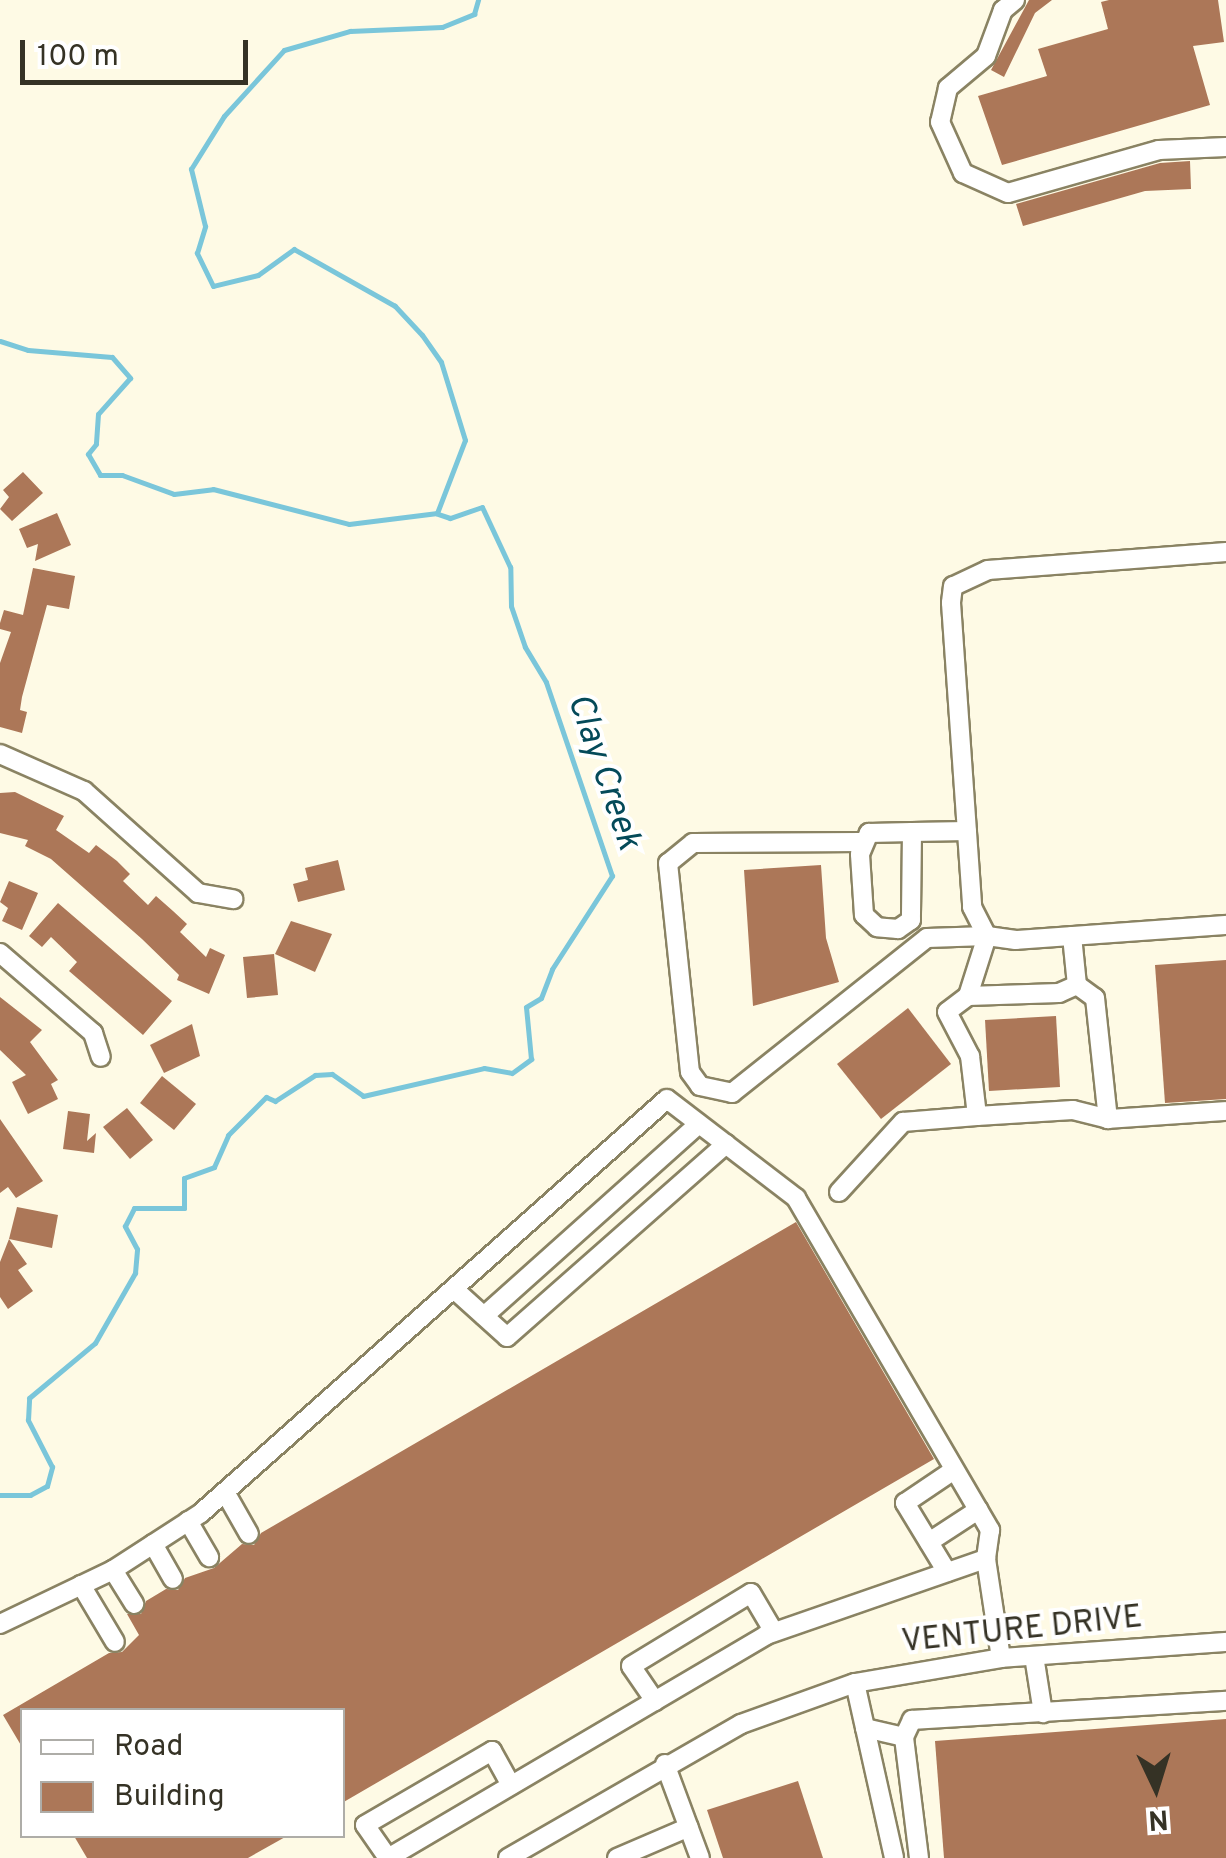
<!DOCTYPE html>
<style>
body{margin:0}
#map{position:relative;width:1226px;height:1858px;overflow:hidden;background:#fefae5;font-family:Overpass,sans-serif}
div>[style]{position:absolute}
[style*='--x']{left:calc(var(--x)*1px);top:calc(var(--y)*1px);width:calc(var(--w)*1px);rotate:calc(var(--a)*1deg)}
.stream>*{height:5px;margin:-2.5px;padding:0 2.5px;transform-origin:2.5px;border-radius:2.5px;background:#7ac6da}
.building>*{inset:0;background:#ac7758}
.roads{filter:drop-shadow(2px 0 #8a8363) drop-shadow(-2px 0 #8a8363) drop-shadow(0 2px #8a8363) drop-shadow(0 -2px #8a8363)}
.minor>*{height:18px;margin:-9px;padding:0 9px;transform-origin:9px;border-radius:9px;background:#fff}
span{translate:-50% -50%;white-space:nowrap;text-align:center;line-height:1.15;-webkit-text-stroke:8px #fff;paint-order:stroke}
.street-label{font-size:32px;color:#353225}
.water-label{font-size:35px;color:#044a59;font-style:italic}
.legend{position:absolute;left:20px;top:1708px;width:325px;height:130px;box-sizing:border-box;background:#fff;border:2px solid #aeada8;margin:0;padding:12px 18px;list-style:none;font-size:30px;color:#353225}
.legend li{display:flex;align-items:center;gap:20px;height:50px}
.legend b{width:50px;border:2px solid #aeada8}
.north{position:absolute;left:1106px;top:1738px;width:100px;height:100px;-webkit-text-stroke:8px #fff;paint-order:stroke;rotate:176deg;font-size:28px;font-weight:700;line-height:40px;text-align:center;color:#353225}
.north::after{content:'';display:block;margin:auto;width:35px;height:45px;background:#353225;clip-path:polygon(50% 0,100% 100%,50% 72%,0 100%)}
.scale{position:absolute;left:20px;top:40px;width:228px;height:45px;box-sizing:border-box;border:5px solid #353225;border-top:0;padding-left:12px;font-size:30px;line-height:35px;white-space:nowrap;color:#353225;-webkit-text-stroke:8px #fff;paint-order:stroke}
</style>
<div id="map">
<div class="stream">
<div style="--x:0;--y:341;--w:29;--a:18"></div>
<div style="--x:28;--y:350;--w:84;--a:4.8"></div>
<div style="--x:112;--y:357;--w:28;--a:49"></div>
<div style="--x:130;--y:378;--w:48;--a:131.6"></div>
<div style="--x:98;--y:414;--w:30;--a:94"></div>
<div style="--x:96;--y:444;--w:13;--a:129"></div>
<div style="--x:88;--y:454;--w:24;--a:60"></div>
<div style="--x:100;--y:475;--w:22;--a:0"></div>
<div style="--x:122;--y:475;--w:55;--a:20.1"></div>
<div style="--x:174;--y:494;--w:39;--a:-7"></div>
<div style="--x:213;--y:489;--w:140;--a:14.4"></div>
<div style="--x:349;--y:524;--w:89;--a:-7.1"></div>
<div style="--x:437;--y:513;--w:78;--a:-69"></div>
<div style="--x:465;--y:440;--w:82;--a:-107.1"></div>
<div style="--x:441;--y:362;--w:33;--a:-125"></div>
<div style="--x:422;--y:335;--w:40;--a:-133"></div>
<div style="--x:395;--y:306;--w:116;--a:-150.6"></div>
<div style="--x:294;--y:249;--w:44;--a:144.2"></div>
<div style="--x:258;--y:275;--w:46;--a:166.3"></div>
<div style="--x:213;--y:286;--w:37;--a:-116"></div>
<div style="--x:197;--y:253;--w:28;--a:-73"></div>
<div style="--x:205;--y:226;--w:59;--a:-103.8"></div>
<div style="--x:191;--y:169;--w:62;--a:-58.1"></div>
<div style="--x:224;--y:116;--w:89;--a:-47.7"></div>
<div style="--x:284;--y:50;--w:69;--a:-16.1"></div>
<div style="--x:350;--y:31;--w:92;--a:-2.5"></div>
<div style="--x:442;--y:27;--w:35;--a:-22"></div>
<div style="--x:474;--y:14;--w:15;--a:-74"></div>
<div style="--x:0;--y:1495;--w:30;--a:0"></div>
<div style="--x:30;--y:1495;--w:19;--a:-28"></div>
<div style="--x:47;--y:1486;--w:20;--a:-75"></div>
<div style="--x:52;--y:1467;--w:53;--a:-117.1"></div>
<div style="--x:28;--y:1420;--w:22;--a:-87"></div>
<div style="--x:29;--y:1398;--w:86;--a:-39.8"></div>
<div style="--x:95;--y:1343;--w:81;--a:-60.3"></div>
<div style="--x:135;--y:1273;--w:24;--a:-85"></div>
<div style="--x:137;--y:1249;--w:26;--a:-118"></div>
<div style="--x:125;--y:1226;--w:20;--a:-63"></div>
<div style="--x:134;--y:1208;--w:50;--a:0"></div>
<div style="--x:184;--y:1208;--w:30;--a:-90"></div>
<div style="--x:184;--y:1178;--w:32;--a:-20"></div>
<div style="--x:214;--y:1167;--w:35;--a:-66"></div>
<div style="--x:228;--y:1135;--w:54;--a:-45"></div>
<div style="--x:266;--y:1097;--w:10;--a:24"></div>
<div style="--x:275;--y:1101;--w:48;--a:-33"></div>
<div style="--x:315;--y:1075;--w:17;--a:-3"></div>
<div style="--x:332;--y:1074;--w:38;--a:35"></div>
<div style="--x:363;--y:1096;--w:124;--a:-13"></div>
<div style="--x:484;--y:1068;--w:28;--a:10"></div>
<div style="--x:512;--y:1073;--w:24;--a:-36"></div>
<div style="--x:531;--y:1059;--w:52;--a:-95.5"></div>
<div style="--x:526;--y:1007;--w:17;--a:-31"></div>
<div style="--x:541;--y:998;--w:31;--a:-69"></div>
<div style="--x:552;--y:969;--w:111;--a:-57.2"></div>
<div style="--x:612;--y:876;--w:205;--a:-108.8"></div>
<div style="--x:546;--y:682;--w:41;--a:-121"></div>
<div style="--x:525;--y:647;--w:43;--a:-108.9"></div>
<div style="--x:511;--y:606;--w:39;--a:-91"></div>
<div style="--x:510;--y:567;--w:66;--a:-115"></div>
<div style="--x:482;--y:507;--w:34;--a:161"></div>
<div style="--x:450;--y:518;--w:13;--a:-162"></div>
</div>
<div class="building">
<div style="clip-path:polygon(1029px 0,1052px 0,1035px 13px,1004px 77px,991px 70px)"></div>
<div style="clip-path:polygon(1109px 0,1218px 0,1224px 42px,1193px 46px,1210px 105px,1002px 165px,978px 96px,1047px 76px,1038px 49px,1108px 29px,1101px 2px)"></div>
<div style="clip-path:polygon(1190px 161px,1191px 189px,1145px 191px,1023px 226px,1016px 204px,1160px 163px)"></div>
<div style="clip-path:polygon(23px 472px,43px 493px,12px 521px,0 509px,9px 497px,3px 490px)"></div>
<div style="clip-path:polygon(57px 513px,71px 545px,35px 561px,38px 544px,27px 548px,19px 529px)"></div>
<div style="clip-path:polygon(33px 568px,75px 576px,69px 609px,47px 605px,22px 697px,20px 710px,27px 712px,22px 733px,0 727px,0 663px,11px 632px,0 629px,0 623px,4px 610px,23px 615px)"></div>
<div style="clip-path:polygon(15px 792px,64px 816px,56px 830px,89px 853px,96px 845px,117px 861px,130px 874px,123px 881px,148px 905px,156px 896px,173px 911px,187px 924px,180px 932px,206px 957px,210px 948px,225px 955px,209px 994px,177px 980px,179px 975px,142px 939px,51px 859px,25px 846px,28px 840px,0 833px,0 793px)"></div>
<div style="clip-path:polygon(338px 860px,345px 890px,298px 902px,293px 884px,308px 880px,305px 868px)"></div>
<div style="clip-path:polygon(821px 865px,826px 938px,839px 982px,753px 1006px,744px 870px)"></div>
<div style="clip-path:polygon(9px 881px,38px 893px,22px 930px,2px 921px,8px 908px,0 902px)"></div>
<div style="clip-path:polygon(58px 903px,172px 1001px,143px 1035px,69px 971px,77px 962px,51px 937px,42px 947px,29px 936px)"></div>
<div style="clip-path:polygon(291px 921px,332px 934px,315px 972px,275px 954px)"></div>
<div style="clip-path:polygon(274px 954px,278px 995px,247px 998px,243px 957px)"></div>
<div style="clip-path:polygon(1226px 960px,1226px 1099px,1165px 1103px,1155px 965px)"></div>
<div style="clip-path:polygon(0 997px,42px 1030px,30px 1042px,58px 1080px,51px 1084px,58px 1099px,28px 1114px,12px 1082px,26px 1075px,0 1050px)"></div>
<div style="clip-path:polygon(908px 1008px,951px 1064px,881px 1119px,837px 1064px)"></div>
<div style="clip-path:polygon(1056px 1016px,1060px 1087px,989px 1091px,985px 1020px)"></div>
<div style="clip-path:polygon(192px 1024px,200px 1056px,164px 1073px,150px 1045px)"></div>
<div style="clip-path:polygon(162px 1076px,196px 1104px,174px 1130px,140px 1103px)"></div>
<div style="clip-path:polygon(127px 1108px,153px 1140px,130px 1159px,103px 1127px)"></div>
<div style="clip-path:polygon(68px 1111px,90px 1114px,87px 1141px,96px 1133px,94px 1153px,63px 1149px)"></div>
<div style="clip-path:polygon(0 1119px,43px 1181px,16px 1198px,8px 1187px,0 1193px)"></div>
<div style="clip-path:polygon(17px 1207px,58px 1215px,52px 1248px,9px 1239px)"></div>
<div style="clip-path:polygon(796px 1222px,934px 1459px,342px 1803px,342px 1710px,22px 1710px,22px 1747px,3px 1715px,109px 1653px,122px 1652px,139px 1635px,127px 1614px,141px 1614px,146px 1601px,166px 1589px,178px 1590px,185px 1578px,214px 1568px,242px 1544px,254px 1545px,261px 1533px)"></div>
<div style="clip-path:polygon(9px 1239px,27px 1264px,18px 1270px,33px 1291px,8px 1309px,0 1297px,0 1262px)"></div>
<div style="clip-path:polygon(1226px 1719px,1226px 1858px,944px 1858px,935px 1741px)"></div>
<div style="clip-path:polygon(798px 1781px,823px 1858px,723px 1858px,707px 1810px)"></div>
<div style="clip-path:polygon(74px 1836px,287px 1836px,248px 1858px,87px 1858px)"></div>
</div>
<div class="roads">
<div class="minor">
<div style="--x:1015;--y:0;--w:16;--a:140"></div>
<div style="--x:1003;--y:10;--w:49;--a:110.3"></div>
<div style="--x:986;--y:56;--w:50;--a:139.9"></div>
<div style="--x:948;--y:88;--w:35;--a:103"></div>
<div style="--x:940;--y:122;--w:56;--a:65.7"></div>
<div style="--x:963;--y:173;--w:49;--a:24"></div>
<div style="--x:1008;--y:193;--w:157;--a:-15.9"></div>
<div style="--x:1159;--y:150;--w:67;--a:-2.6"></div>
<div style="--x:1226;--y:552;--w:239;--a:175.7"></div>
<div style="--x:988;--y:570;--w:38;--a:155"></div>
<div style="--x:953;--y:586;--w:17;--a:97"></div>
<div style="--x:951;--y:603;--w:305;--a:86"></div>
<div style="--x:972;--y:907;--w:33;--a:63"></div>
<div style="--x:987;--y:936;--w:29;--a:8"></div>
<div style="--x:1016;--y:940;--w:211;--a:-4.1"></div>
<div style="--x:0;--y:754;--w:92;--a:23.8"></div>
<div style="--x:84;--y:791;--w:153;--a:41.8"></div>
<div style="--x:198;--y:893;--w:36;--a:10"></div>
<div style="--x:912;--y:832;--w:88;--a:90.7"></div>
<div style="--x:911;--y:920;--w:16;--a:145"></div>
<div style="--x:898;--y:929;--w:21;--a:-175"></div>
<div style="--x:877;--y:927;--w:18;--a:-137"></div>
<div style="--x:864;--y:915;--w:61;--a:-93.8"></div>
<div style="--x:860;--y:854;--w:23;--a:-67"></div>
<div style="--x:869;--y:833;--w:43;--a:-1.3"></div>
<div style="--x:912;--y:832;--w:55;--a:-1"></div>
<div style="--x:861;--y:842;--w:168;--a:179.7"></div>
<div style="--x:693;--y:843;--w:32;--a:141"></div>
<div style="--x:668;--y:863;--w:210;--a:84"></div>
<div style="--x:690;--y:1072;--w:17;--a:54"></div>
<div style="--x:700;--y:1086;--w:33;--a:12"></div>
<div style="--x:732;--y:1093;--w:249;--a:-38.5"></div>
<div style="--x:927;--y:938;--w:60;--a:-1.9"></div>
<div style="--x:987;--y:936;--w:63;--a:107.6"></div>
<div style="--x:968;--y:996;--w:91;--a:-1.9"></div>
<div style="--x:1059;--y:993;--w:20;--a:-24"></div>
<div style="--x:1072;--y:936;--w:49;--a:84.2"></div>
<div style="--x:1077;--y:985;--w:22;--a:36"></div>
<div style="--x:1095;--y:998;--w:122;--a:83.9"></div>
<div style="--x:0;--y:953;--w:123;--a:40.7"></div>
<div style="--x:93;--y:1033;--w:25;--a:72"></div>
<div style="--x:968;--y:996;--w:26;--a:143"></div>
<div style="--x:947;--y:1012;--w:50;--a:62.4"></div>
<div style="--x:970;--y:1056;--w:60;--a:83.3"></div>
<div style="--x:977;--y:1116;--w:96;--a:-3.6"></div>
<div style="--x:1073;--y:1110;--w:36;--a:14"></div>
<div style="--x:1108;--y:1119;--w:118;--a:-3.9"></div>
<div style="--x:839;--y:1192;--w:95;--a:-47.6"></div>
<div style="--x:903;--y:1122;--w:74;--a:-4.6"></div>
<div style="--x:455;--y:1290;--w:70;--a:42.1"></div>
<div style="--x:507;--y:1337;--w:292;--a:-41.4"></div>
<div style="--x:484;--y:1316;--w:288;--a:-41.8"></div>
<div style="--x:225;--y:1492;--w:48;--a:60.3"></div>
<div style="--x:188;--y:1521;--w:42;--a:59.7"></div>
<div style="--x:929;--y:1542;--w:59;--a:-33.1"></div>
<div style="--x:153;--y:1544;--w:40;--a:60.3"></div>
<div style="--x:113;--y:1570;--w:40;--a:58"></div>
<div style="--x:947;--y:1572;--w:81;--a:-121.3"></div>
<div style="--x:905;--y:1503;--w:59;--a:-34"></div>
<div style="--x:81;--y:1585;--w:66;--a:59.2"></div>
<div style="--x:0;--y:1624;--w:125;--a:-25.5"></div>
<div style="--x:113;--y:1570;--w:105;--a:-32.9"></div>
<div style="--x:201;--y:1513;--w:623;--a:-41.62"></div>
<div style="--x:667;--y:1099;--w:163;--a:37.5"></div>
<div style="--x:796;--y:1198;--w:385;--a:59.7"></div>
<div style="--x:990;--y:1530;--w:29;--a:98"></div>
<div style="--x:986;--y:1559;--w:100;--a:81.4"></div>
<div style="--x:1034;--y:1656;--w:58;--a:81"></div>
<div style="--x:855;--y:1683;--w:179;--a:77.4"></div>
<div style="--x:655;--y:1701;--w:42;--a:-124.4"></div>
<div style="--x:631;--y:1666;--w:140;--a:-31.3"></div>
<div style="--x:751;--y:1593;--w:45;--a:59.5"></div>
<div style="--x:865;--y:1728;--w:40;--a:13"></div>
<div style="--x:665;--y:1764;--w:100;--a:69.6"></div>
<div style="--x:388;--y:1858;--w:439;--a:-30.5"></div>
<div style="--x:766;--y:1635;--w:233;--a:-19.1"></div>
<div style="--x:388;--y:1858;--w:40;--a:-124.9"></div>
<div style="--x:365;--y:1825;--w:147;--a:-30.2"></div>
<div style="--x:492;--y:1751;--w:39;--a:61"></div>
<div style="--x:508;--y:1858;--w:269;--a:-29.9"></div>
<div style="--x:741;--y:1724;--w:121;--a:-19.8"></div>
<div style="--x:855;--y:1683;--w:148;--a:-9.7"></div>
<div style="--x:1001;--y:1658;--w:226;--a:-4.1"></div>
<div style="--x:617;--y:1858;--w:78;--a:-23.3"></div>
<div style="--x:919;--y:1858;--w:122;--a:-97.1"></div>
<div style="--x:904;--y:1737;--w:19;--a:-65"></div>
<div style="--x:912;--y:1720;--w:315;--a:-3.5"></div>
</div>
</div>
<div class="street-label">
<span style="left:1022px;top:1631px;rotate:-6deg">VENTURE DRIVE</span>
</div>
<div class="water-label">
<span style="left:603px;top:772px;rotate:71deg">Clay Creek</span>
</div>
<ul class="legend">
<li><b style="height:12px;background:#fff"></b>Road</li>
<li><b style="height:28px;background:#ac7758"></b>Building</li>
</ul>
<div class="north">N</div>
<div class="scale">100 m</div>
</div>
